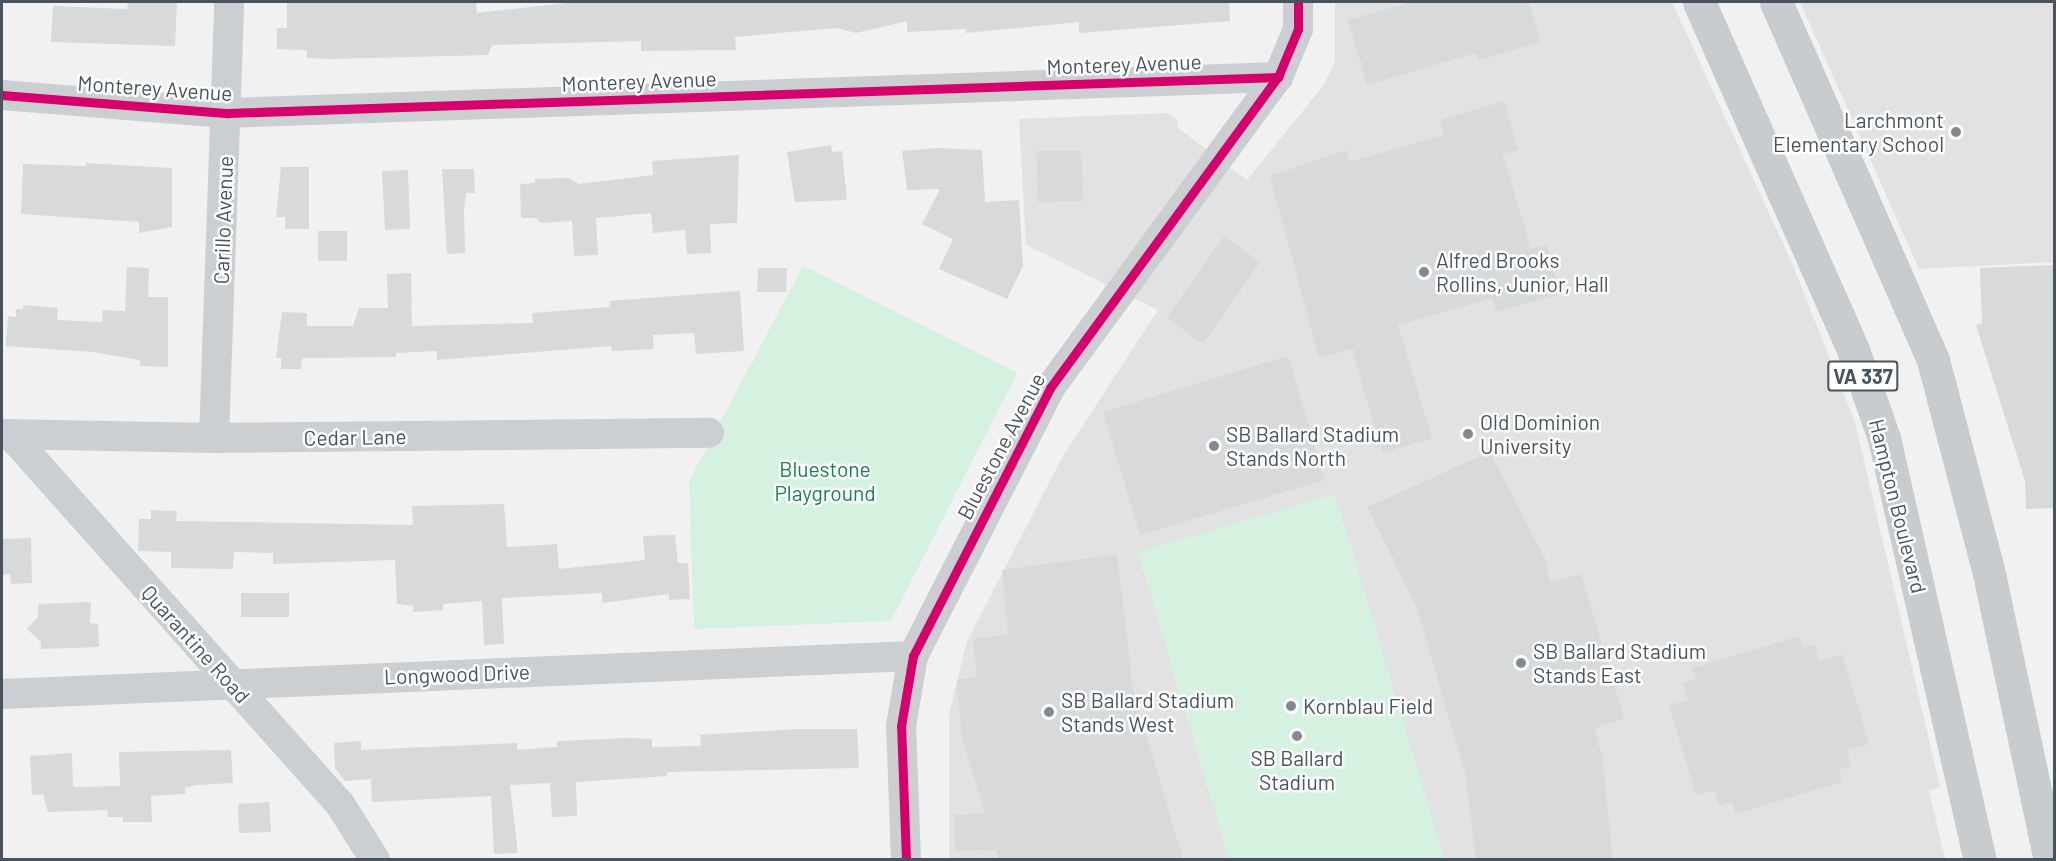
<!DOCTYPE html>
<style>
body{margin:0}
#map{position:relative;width:2056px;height:861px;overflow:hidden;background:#f1f1f1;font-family:Barlow,sans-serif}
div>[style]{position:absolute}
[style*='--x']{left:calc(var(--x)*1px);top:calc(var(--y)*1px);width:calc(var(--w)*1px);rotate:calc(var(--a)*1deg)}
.education>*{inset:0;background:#e3e2e3}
.green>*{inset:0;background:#d5f1df}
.building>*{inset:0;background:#d8d9db}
.street>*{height:30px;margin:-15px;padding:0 15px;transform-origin:15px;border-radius:15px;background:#cccfd2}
.primary>*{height:33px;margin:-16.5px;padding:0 16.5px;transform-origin:16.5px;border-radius:16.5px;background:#c8cccf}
.cycleway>*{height:9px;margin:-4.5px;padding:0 4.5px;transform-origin:4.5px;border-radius:4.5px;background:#d6006c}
.dots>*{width:16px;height:16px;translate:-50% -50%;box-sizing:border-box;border:3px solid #fff;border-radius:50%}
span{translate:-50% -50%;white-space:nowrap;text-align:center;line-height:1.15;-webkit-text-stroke:5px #fff;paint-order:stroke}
.shield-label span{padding:2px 4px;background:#fff;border:2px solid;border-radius:4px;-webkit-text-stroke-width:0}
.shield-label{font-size:20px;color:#47535e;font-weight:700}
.street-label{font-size:21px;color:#47535e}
.poi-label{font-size:21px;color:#47535e}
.right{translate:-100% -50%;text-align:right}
.left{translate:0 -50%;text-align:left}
.park-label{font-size:21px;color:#15834c}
.frame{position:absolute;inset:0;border:3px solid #47535e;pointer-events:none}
</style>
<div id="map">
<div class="education">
<div style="clip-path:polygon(1335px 2px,1672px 2px,1792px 263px,1855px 422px,1940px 787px,1929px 791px,1945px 859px,949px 860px,949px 714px,967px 641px,1063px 456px,1158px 310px,1026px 245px,1019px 119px,1168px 113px,1177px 119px,1178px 128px,1247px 180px,1323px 86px,1335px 62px)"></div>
<div style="clip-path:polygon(1800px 2px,2054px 2px,2054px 262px,1919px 269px)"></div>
</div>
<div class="green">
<div style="clip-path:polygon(803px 266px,1017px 373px,891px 621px,694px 629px,689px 481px)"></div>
<div style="clip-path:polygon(1335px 494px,1444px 859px,1229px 859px,1138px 552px)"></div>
</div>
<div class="building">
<div style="clip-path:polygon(128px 2px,177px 2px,175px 46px,51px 42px,53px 6px,127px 9px)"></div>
<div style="clip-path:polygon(287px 2px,476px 2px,477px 13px,576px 2px,1229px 2px,1230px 21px,1079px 33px,1079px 22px,966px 33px,966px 29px,907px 32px,907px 21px,856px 33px,837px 28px,735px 37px,736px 50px,641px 51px,641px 41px,492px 45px,488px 55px,330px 59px,307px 58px,307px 50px,277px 49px,277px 28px,287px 28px)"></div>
<div style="clip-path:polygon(1411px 2px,1529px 2px,1541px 42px,1479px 60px,1476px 53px,1367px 85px,1348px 20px)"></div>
<div style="clip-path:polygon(1504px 101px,1518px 150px,1503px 154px,1531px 249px,1546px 245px,1560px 294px,1496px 312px,1492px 298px,1398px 325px,1432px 438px,1382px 453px,1352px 349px,1319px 358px,1270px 176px,1346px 150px,1350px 162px,1444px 135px,1440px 120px)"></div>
<div style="clip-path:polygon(831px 145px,832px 152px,842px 151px,847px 200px,795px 202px,787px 152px)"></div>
<div style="clip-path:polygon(937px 148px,982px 150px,985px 202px,1019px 200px,1023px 266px,1007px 299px,939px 269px,953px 239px,922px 224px,940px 189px,907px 190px,902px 151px)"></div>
<div style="clip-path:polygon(1036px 151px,1081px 151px,1083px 201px,1038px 202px)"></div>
<div style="clip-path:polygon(739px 155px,737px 223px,710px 224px,711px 253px,687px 254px,685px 230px,653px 233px,651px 213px,596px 218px,598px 255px,574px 256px,572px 221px,540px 223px,536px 218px,521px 218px,520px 184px,535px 183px,535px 179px,569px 178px,579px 184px,629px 178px,653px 175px,652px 161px)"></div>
<div style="clip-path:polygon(86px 163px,172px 168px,172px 227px,139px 233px,139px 222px,21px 214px,23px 164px,86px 166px)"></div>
<div style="clip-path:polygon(281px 167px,309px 167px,309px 229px,285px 229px,285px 217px,276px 217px)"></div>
<div style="clip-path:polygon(442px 169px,474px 169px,475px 193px,466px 193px,464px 209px,465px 253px,447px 254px)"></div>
<div style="clip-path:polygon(408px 170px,410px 229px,385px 230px,382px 171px)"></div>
<div style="clip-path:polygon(318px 231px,347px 231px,347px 261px,318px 261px)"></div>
<div style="clip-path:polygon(1224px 236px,1260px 262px,1203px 344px,1167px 318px)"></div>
<div style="clip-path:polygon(2055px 265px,2055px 508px,2026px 509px,2025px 481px,1976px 325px,1982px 324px,1980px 268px)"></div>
<div style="clip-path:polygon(127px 267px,149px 268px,148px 297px,168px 297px,168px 367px,140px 366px,140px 360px,92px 352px,6px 346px,8px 316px,16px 317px,16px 309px,23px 309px,23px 305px,58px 308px,57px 320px,102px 322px,103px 310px,125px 311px)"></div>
<div style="clip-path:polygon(758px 268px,787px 268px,786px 292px,757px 292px)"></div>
<div style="clip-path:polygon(411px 273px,412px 326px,533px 323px,532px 313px,610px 307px,609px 301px,740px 291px,744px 351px,696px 354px,694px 333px,653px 335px,654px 349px,612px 351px,611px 346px,437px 360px,437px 351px,396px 353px,396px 357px,306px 358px,302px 359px,301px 369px,281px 369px,281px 358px,276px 358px,282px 312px,307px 313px,307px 326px,353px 326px,359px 308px,388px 308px,387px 274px)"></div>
<div style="clip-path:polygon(1288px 356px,1325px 480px,1140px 535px,1103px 412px)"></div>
<div style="clip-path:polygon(1490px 452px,1545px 559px,1550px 582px,1581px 574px,1624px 718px,1595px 728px,1602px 755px,1613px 860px,1476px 860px,1466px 777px,1417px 608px,1367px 507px)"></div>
<div style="clip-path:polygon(504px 504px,507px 547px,557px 544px,559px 569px,645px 560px,643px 536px,675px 535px,678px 563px,688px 563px,690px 599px,669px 600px,669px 594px,602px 603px,602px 593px,502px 598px,504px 644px,484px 645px,482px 601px,443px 604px,443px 610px,413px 612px,413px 606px,397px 604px,395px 560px,273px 564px,273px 553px,234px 552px,233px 569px,171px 568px,171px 552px,138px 551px,139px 519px,151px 519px,151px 510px,177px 511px,176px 521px,413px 525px,412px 506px)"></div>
<div style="clip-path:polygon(31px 538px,32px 583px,11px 584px,10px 574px,2px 575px,2px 539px)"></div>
<div style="clip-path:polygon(1117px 554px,1133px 689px,1183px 860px,999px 860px,996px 850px,955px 851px,954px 815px,985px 813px,961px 735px,957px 680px,977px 677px,973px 639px,1008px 634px,1002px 570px)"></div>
<div style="clip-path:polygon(241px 593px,289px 593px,289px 617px,241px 617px)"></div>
<div style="clip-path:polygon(91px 602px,90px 623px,98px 624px,99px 647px,41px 649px,41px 642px,27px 629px,38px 617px,38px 604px)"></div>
<div style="clip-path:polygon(1799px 636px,1803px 648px,1815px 644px,1820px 661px,1842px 654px,1869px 744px,1847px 750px,1851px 766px,1839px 770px,1842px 782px,1735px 814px,1732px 802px,1719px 806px,1714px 790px,1696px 795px,1669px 705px,1688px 700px,1683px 683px,1696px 679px,1692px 668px)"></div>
<div style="clip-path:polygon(797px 729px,857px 729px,859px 768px,667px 772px,667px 776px,576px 782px,577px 816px,552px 817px,550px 783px,510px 785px,518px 853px,494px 854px,491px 796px,372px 802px,371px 779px,345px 781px,335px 768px,334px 743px,361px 741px,361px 750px,517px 743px,517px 750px,557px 747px,557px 741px,628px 738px,652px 739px,652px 747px,701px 746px,700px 735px)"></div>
<div style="clip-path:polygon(231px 750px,233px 783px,196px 785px,185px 788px,185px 794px,151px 796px,152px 822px,123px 822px,123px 817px,108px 817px,107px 810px,48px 812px,43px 794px,32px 795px,30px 756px,72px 753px,73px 787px,120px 786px,119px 752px)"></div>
<div style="clip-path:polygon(269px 802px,271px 832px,239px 833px,238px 804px)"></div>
</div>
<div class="street">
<div style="--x:2;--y:95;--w:227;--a:4.6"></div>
<div style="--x:228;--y:113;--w:1051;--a:-1.96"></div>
<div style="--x:2;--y:434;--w:212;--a:1.1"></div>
<div style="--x:214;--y:438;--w:495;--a:-0.6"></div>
<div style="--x:10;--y:434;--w:496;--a:48.3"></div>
<div style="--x:340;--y:804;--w:66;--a:58"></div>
<div style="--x:214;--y:438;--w:436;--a:-88"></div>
<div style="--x:2;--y:694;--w:912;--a:-2.39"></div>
<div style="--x:906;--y:860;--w:134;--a:-92.1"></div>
<div style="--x:901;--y:726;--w:71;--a:-80.3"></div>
<div style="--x:913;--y:656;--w:301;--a:-62.9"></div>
<div style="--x:1050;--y:388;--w:386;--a:-53.8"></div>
<div style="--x:1278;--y:77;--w:52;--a:-67.4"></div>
<div style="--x:1298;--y:29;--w:27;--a:-90"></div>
</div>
<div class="primary">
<div style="--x:1699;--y:2;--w:381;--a:66.1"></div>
<div style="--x:1853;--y:350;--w:93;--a:70.6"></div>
<div style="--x:1884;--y:438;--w:433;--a:77.2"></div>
<div style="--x:1776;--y:2;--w:391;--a:66.3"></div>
<div style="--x:1933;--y:360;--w:216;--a:75.3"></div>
<div style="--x:1988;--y:569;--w:298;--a:78"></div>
</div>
<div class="cycleway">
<div style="--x:2;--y:95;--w:227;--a:4.6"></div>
<div style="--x:228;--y:113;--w:1051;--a:-1.96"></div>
<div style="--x:906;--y:860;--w:134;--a:-92.1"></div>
<div style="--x:901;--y:726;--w:71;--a:-80.3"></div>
<div style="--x:913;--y:656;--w:301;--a:-62.9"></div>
<div style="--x:1050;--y:388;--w:386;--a:-53.8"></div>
<div style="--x:1278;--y:77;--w:52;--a:-67.4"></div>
<div style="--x:1298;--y:29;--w:27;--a:-90"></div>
</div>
<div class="dots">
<div style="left:1956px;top:132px;background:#828a91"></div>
<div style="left:1424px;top:272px;background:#828a91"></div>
<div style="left:1468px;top:434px;background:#828a91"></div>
<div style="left:1214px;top:446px;background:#828a91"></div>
<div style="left:1521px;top:663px;background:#828a91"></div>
<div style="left:1291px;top:706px;background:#828a91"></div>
<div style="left:1049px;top:712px;background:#828a91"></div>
<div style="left:1297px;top:736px;background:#828a91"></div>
</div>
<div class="shield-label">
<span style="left:1863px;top:376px">VA 337</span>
</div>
<div class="street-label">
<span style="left:1124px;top:64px;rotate:-2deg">Monterey Avenue</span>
<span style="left:639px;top:81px;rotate:-2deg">Monterey Avenue</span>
<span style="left:155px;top:88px;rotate:4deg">Monterey Avenue</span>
<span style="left:223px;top:220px;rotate:-88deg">Carillo Avenue</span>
<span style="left:355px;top:437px;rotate:-1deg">Cedar Lane</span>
<span style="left:1001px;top:446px;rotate:-62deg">Bluestone Avenue</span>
<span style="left:1898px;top:506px;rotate:76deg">Hampton Boulevard</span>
<span style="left:196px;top:644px;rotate:48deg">Quarantine Road</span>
<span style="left:457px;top:674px;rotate:-2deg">Longwood Drive</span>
</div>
<div class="poi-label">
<span class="right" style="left:1944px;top:132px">Larchmont<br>Elementary School</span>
<span class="left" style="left:1436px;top:272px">Alfred Brooks<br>Rollins, Junior, Hall</span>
<span class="left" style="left:1480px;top:434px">Old Dominion<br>University</span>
<span class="left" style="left:1226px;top:446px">SB Ballard Stadium<br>Stands North</span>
<span class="left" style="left:1533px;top:663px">SB Ballard Stadium<br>Stands East</span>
<span class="left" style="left:1061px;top:712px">SB Ballard Stadium<br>Stands West</span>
<span class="left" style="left:1303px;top:706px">Kornblau Field</span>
<span style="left:1297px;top:770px">SB Ballard<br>Stadium</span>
</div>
<div class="park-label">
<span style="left:825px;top:481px">Bluestone<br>Playground</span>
</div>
<div class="frame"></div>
</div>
